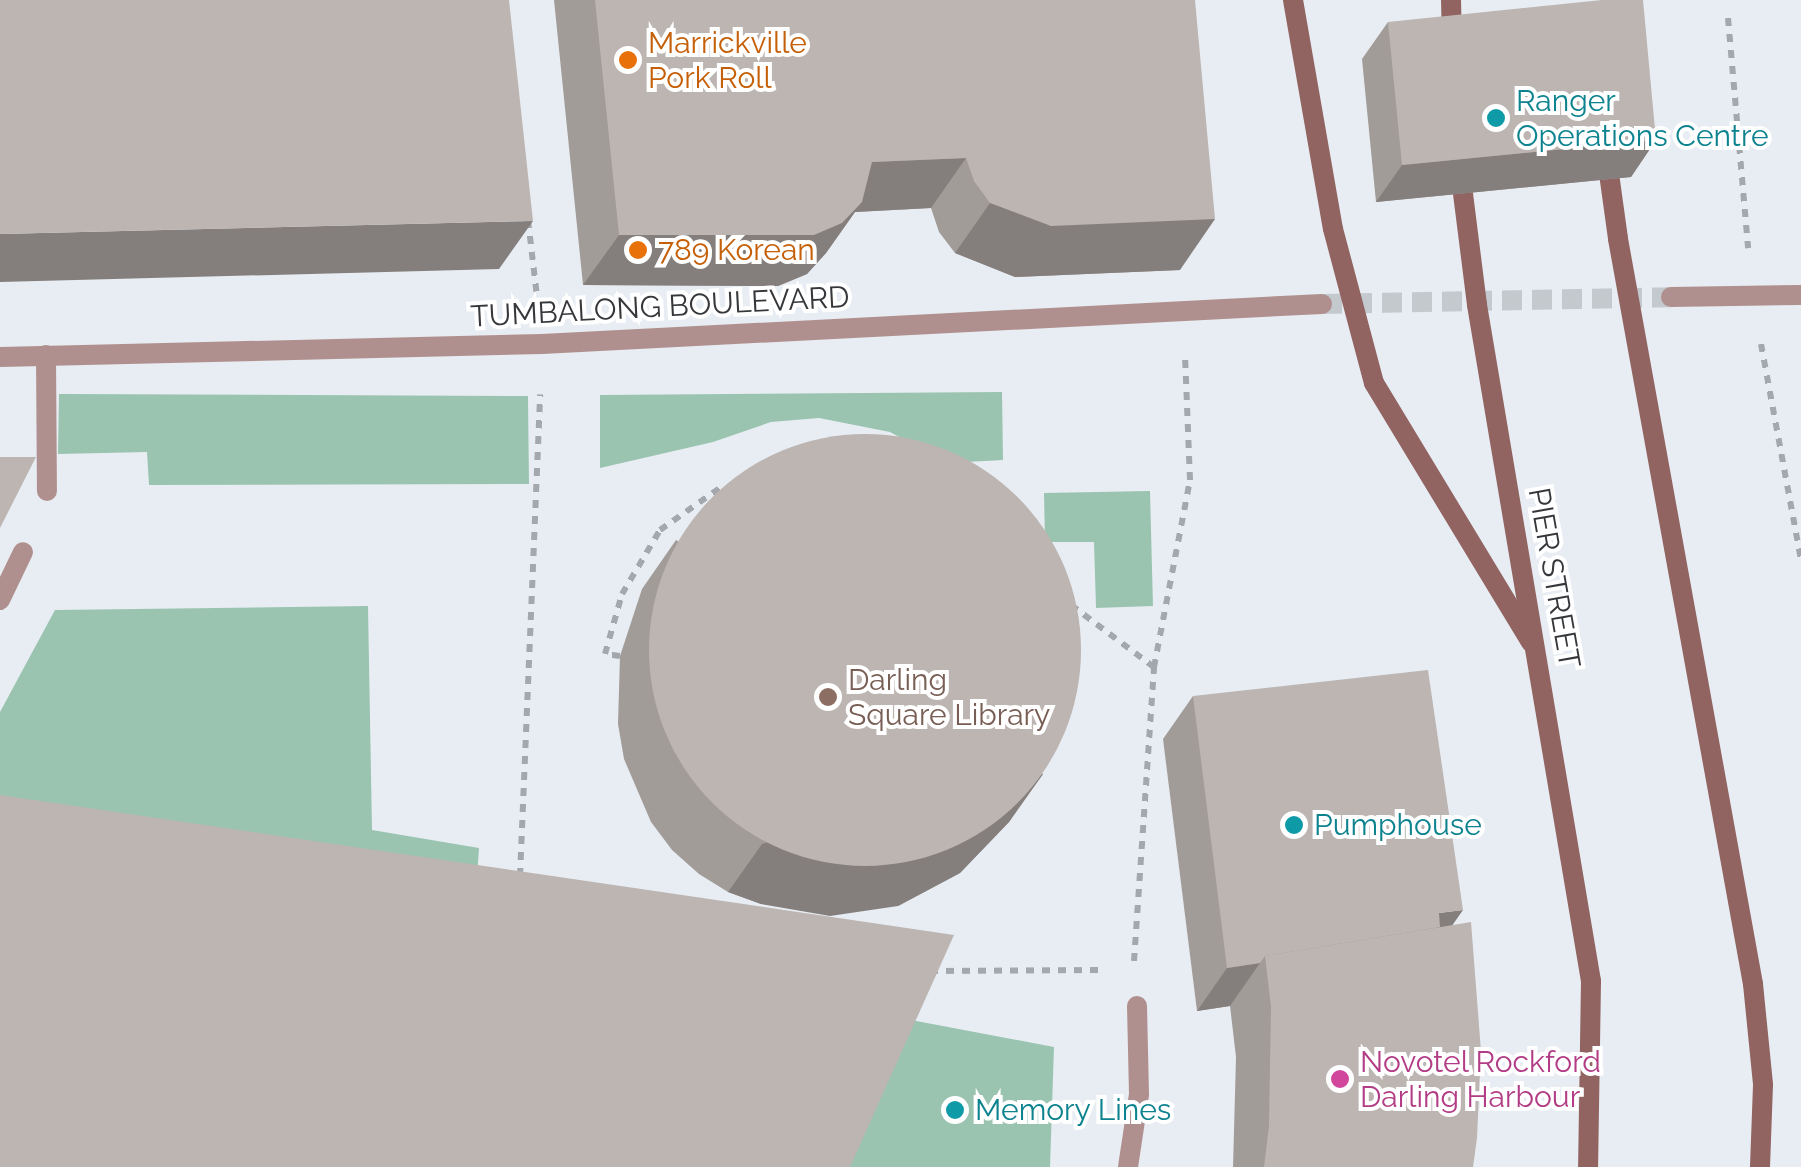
<!DOCTYPE html>
<style>
body{margin:0}
#map{position:relative;width:1801px;height:1167px;overflow:hidden;background:#e8edf3;font-family:Raleway,sans-serif}
div>[style]{position:absolute}
[style*='--x']{left:calc(var(--x)*1px);top:calc(var(--y)*1px);width:calc(var(--w)*1px);rotate:calc(var(--a)*1deg)}
.green>*{inset:0;background:#9ac4b0}
.pedestrian-tunnel>*{height:20px;margin-top:-10px;transform-origin:0;background:repeating-linear-gradient(90deg,#c4c9ce 0 20px,transparent 0 30px)}
.path>*{height:6px;margin-top:-3px;transform-origin:0;background:repeating-linear-gradient(90deg,#a4a8ad 0 8px,transparent 0 16px)}
.service>*{height:20px;margin:-10px;padding:0 10px;transform-origin:10px;border-radius:10px;background:#b0908e}
.pedestrian>*{height:20px;margin:-10px;padding:0 10px;transform-origin:10px;border-radius:10px;background:#b0908e}
.secondary>*{height:20px;margin:-10px;padding:0 10px;transform-origin:10px;border-radius:10px;background:#916462}
.wall>*{inset:0;background:#a29c99}
.shaded-wall>*{inset:0;background:#847f7d}
.building>*{inset:0;background:#bcb5b2}
.round{border-radius:50%}
.dots>*{width:28px;height:28px;translate:-50% -50%;box-sizing:border-box;border:5px solid #fff;border-radius:50%}
span{translate:-50% -50%;white-space:nowrap;text-align:center;line-height:1.15;-webkit-text-stroke:8px #fff;paint-order:stroke}
.food-label{font-size:30px;color:#c56008}
.left{translate:0 -50%;text-align:left}
.culture-label{font-size:30px;color:#0d838f}
.street-label{font-size:30px;color:#35373a}
.education-label{font-size:30px;color:#785e54}
.hotel-label{font-size:30px;color:#b23c85}
</style>
<div id="map">
<div class="green">
<div style="clip-path:polygon(1002px 392px,1003px 460px,948px 463px,890px 432px,819px 418px,771px 422px,713px 442px,600px 468px,600px 395px)"></div>
<div style="clip-path:polygon(59px 394px,528px 396px,529px 484px,149px 485px,147px 452px,58px 454px)"></div>
<div style="clip-path:polygon(1150px 491px,1153px 606px,1096px 608px,1094px 542px,1045px 542px,1044px 493px)"></div>
<div style="clip-path:polygon(368px 606px,372px 830px,479px 848px,475px 906px,0 827px,0 712px,55px 610px)"></div>
<div style="clip-path:polygon(911px 1020px,1054px 1047px,1050px 1167px,826px 1167px)"></div>
</div>
<div class="pedestrian-tunnel">
<div style="--x:1322;--y:304;--w:349;--a:-1.1"></div>
</div>
<div class="path">
<div style="--x:1728;--y:18;--w:231;--a:85"></div>
<div style="--x:528;--y:220;--w:78;--a:83.3"></div>
<div style="--x:1761;--y:344;--w:220;--a:79.5"></div>
<div style="--x:1071;--y:605;--w:104;--a:36.8"></div>
<div style="--x:620;--y:656;--w:15;--a:-172"></div>
<div style="--x:605;--y:654;--w:62;--a:-74.2"></div>
<div style="--x:622;--y:594;--w:74;--a:-59.3"></div>
<div style="--x:660;--y:530;--w:78;--a:-35.1"></div>
<div style="--x:520;--y:876;--w:482;--a:-87.6"></div>
<div style="--x:1134;--y:961;--w:295;--a:-86.1"></div>
<div style="--x:1154;--y:667;--w:190;--a:-79.1"></div>
<div style="--x:1190;--y:480;--w:123;--a:-92.3"></div>
<div style="--x:930;--y:971;--w:172;--a:-0.3"></div>
</div>
<div class="service">
<div style="--x:1128;--y:1167;--w:74;--a:-81.4"></div>
<div style="--x:1139;--y:1094;--w:88;--a:-91.3"></div>
</div>
<div class="pedestrian">
<div style="--x:1671;--y:297;--w:130;--a:-0.9"></div>
<div style="--x:46;--y:355;--w:136;--a:89.6"></div>
<div style="--x:0;--y:357;--w:542;--a:-1.37"></div>
<div style="--x:542;--y:344;--w:781;--a:-2.94"></div>
<div style="--x:0;--y:600;--w:53;--a:-64.4"></div>
</div>
<div class="secondary">
<div style="--x:1293;--y:0;--w:232;--a:80.1"></div>
<div style="--x:1333;--y:229;--w:159;--a:75.1"></div>
<div style="--x:1374;--y:383;--w:303;--a:58.8"></div>
<div style="--x:1451;--y:0;--w:41;--a:88.6"></div>
<div style="--x:1606;--y:152;--w:88;--a:82.1"></div>
<div style="--x:1618;--y:239;--w:757;--a:79.73"></div>
<div style="--x:1753;--y:984;--w:101;--a:84.3"></div>
<div style="--x:1763;--y:1085;--w:82;--a:92.1"></div>
<div style="--x:1460;--y:170;--w:136;--a:82.8"></div>
<div style="--x:1477;--y:305;--w:686;--a:80.43"></div>
<div style="--x:1591;--y:981;--w:186;--a:90.9"></div>
</div>
<div class="wall">
<div style="clip-path:polygon(554px 0,1195px 0,1180px 270px,1015px 277px,955px 253px,939px 232px,931px 208px,855px 212px,826px 253px,807px 274px,778px 286px,583px 285px)"></div>
<div style="clip-path:polygon(1388px 22px,1656px 140px,1631px 177px,1376px 202px,1362px 59px)"></div>
<div style="clip-path:polygon(676px 540px,1043px 774px,1009px 822px,960px 873px,898px 906px,761px 904px,728px 892px,699px 874px,672px 850px,651px 822px,624px 759px,618px 724px,620px 656px,642px 589px)"></div>
<div style="clip-path:polygon(1193px 696px,1452px 925px,1473px 1167px,1233px 1167px,1236px 1057px,1230px 1006px,1197px 1011px,1163px 739px)"></div>
</div>
<div class="shaded-wall">
<div style="clip-path:polygon(1656px 140px,1631px 177px,1376px 202px,1402px 165px)"></div>
<div style="clip-path:polygon(966px 158px,931px 208px,855px 212px,826px 253px,807px 274px,778px 286px,583px 285px,619px 235px,872px 162px)"></div>
<div style="clip-path:polygon(990px 203px,1215px 219px,1180px 270px,1015px 277px,955px 253px)"></div>
<div style="clip-path:polygon(533px 221px,499px 269px,0 282px,0 234px)"></div>
<div style="clip-path:polygon(1043px 774px,1009px 822px,960px 873px,898px 906px,830px 916px,761px 904px,728px 892px,762px 844px)"></div>
<div style="clip-path:polygon(1463px 910px,1433px 953px,1439px 913px)"></div>
<div style="clip-path:polygon(1260px 963px,1230px 1006px,1197px 1011px,1227px 968px)"></div>
</div>
<div class="building">
<div style="clip-path:polygon(0 0,509px 0,533px 221px,0 234px)"></div>
<div style="clip-path:polygon(595px 0,1195px 0,1215px 219px,1051px 226px,990px 203px,974px 181px,966px 158px,872px 162px,862px 202px,842px 223px,814px 235px,619px 235px)"></div>
<div style="clip-path:polygon(1602px 0,1643px 0,1656px 140px,1402px 165px,1388px 22px)"></div>
<div class="round" style="left:649px;top:434px;width:432px;height:432px"></div>
<div style="clip-path:polygon(0 457px,36px 457px,0 528px)"></div>
<div style="clip-path:polygon(1428px 670px,1463px 910px,1439px 913px,1440px 927px,1265px 956px,1260px 963px,1227px 968px,1193px 696px)"></div>
<div style="clip-path:polygon(0 795px,954px 935px,850px 1167px,0 1167px)"></div>
<div style="clip-path:polygon(1471px 922px,1481px 1051px,1477px 1138px,1473px 1167px,1264px 1167px,1269px 1126px,1271px 1007px,1265px 956px)"></div>
</div>
<div class="dots">
<div style="left:628px;top:60px;background:#e8710a"></div>
<div style="left:1496px;top:118px;background:#0f9aa8"></div>
<div style="left:638px;top:250px;background:#e8710a"></div>
<div style="left:828px;top:697px;background:#8d6e63"></div>
<div style="left:1294px;top:825px;background:#0f9aa8"></div>
<div style="left:1340px;top:1079px;background:#d1479c"></div>
<div style="left:955px;top:1110px;background:#0f9aa8"></div>
</div>
<div class="food-label">
<span class="left" style="left:648px;top:60px">Marrickville<br>Pork Roll</span>
<span class="left" style="left:658px;top:250px">789 Korean</span>
</div>
<div class="culture-label">
<span class="left" style="left:1516px;top:118px">Ranger<br>Operations Centre</span>
<span class="left" style="left:1314px;top:825px">Pumphouse</span>
<span class="left" style="left:975px;top:1110px">Memory Lines</span>
</div>
<div class="street-label">
<span style="left:660px;top:307px;rotate:-3deg">TUMBALONG BOULEVARD</span>
<span style="left:1554px;top:578px;rotate:80deg">PIER STREET</span>
</div>
<div class="education-label">
<span class="left" style="left:848px;top:697px">Darling<br>Square Library</span>
</div>
<div class="hotel-label">
<span class="left" style="left:1360px;top:1079px">Novotel Rockford<br>Darling Harbour</span>
</div>
</div>
